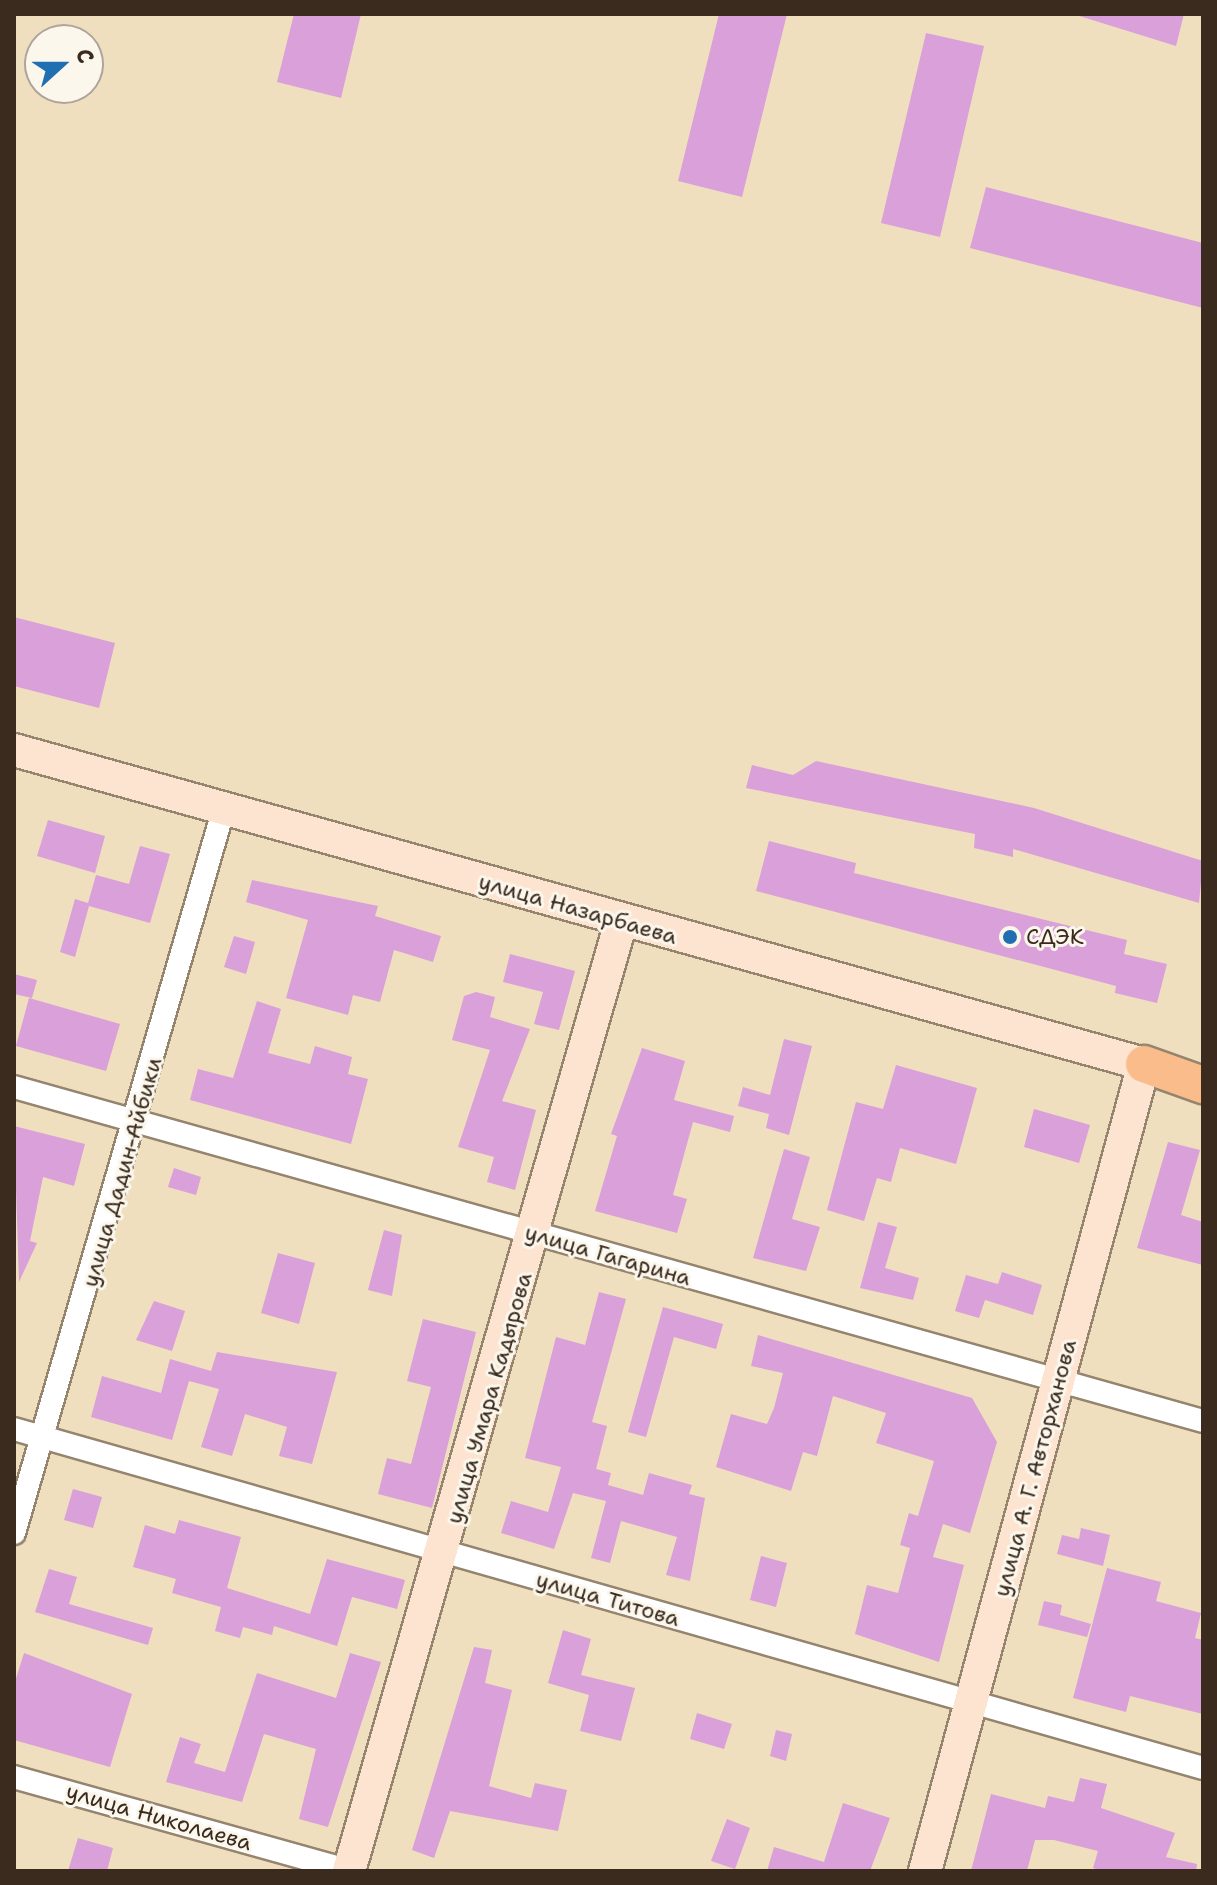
<!DOCTYPE html>
<meta charset="utf-8">
<style>
body{margin:0}
#map{position:relative;width:1217px;height:1885px;overflow:hidden;background:#efdfbf;font-family:"Shantell Sans",sans-serif}
div>[style]{position:absolute}
[style*='--x']{left:calc(var(--x)*1px);top:calc(var(--y)*1px);width:calc(var(--w)*1px);rotate:calc(var(--a)*1deg)}
.building>*{inset:0;background:#d9a0d9}
.roads{filter:drop-shadow(2px 0 #95846e) drop-shadow(-2px 0 #95846e) drop-shadow(0 2px #95846e) drop-shadow(0 -2px #95846e)}
.street>*{height:22px;margin:-11px;padding:0 11px;transform-origin:11px;border-radius:11px;background:#fff}
.secondary>*{height:32px;margin:-16px;padding:0 16px;transform-origin:16px;border-radius:16px;background:#fde4d1}
.primary>*{height:36px;margin:-18px;padding:0 18px;transform-origin:18px;border-radius:18px;background:#fabc8b}
.dots>*{width:22px;height:22px;translate:-50% -50%;box-sizing:border-box;border:4px solid #fbf7ec;border-radius:50%}
span{translate:-50% -50%;white-space:nowrap;text-align:center;line-height:1.15;-webkit-text-stroke:6px #fbf7ec;paint-order:stroke}
.street-label{font-size:22px;color:#3b2a1e}
.poi-label{font-size:22px;color:#3b2a1e}
.left{translate:0 -50%;text-align:left}
.frame{position:absolute;inset:0;border:16px solid #3b2a1e;pointer-events:none}
.north{position:absolute;left:24px;top:24px;width:80px;height:80px;box-sizing:border-box;background:#fbf7ec;border:2px solid #aea59a;border-radius:50%;rotate:69deg;font-size:22px;font-weight:700;line-height:32px;text-align:center;color:#3b2a1e}
.north::after{content:'';display:block;margin:auto;width:28px;height:36px;background:#1f6fb2;clip-path:polygon(50% 0,100% 100%,50% 72%,0 100%)}
</style>
<div id="map">
<div class="building">
<div style="clip-path:polygon(294px 14px,361px 14px,341px 98px,277px 82px)"></div>
<div style="clip-path:polygon(719px 14px,787px 14px,742px 197px,678px 181px)"></div>
<div style="clip-path:polygon(1073px 14px,1184px 14px,1176px 46px)"></div>
<div style="clip-path:polygon(926px 33px,984px 46px,940px 237px,881px 223px)"></div>
<div style="clip-path:polygon(986px 187px,1203px 243px,1203px 308px,970px 248px)"></div>
<div style="clip-path:polygon(14px 617px,115px 643px,99px 708px,14px 686px)"></div>
<div style="clip-path:polygon(816px 761px,1034px 808px,1203px 861px,1199px 903px,1013px 849px,1013px 857px,974px 848px,975px 834px,746px 788px,752px 765px,793px 775px)"></div>
<div style="clip-path:polygon(48px 820px,105px 836px,95px 873px,37px 856px)"></div>
<div style="clip-path:polygon(769px 841px,856px 863px,854px 873px,1127px 940px,1124px 954px,1167px 964px,1157px 1003px,1115px 993px,1116px 986px,756px 891px)"></div>
<div style="clip-path:polygon(140px 846px,170px 854px,150px 923px,89px 906px,75px 957px,60px 952px,75px 899px,88px 903px,96px 875px,129px 884px)"></div>
<div style="clip-path:polygon(252px 880px,378px 906px,375px 916px,441px 936px,433px 962px,394px 950px,380px 1002px,353px 995px,348px 1015px,286px 998px,308px 920px,246px 902px)"></div>
<div style="clip-path:polygon(234px 936px,255px 942px,246px 974px,224px 967px)"></div>
<div style="clip-path:polygon(510px 954px,575px 971px,559px 1030px,534px 1024px,543px 992px,503px 982px)"></div>
<div style="clip-path:polygon(14px 974px,37px 980px,32px 998px,14px 994px)"></div>
<div style="clip-path:polygon(476px 992px,495px 997px,490px 1017px,530px 1029px,502px 1101px,536px 1110px,515px 1190px,487px 1182px,494px 1157px,458px 1147px,490px 1050px,452px 1040px,464px 996px)"></div>
<div style="clip-path:polygon(29px 998px,120px 1024px,106px 1071px,16px 1046px)"></div>
<div style="clip-path:polygon(257px 1001px,281px 1009px,268px 1053px,310px 1064px,315px 1046px,352px 1057px,348px 1074px,368px 1079px,351px 1144px,190px 1100px,198px 1069px,233px 1078px)"></div>
<div style="clip-path:polygon(784px 1039px,812px 1046px,789px 1135px,766px 1128px,769px 1114px,738px 1106px,743px 1087px,770px 1095px)"></div>
<div style="clip-path:polygon(642px 1048px,685px 1061px,674px 1100px,734px 1116px,730px 1132px,693px 1122px,673px 1195px,687px 1199px,677px 1233px,595px 1211px,617px 1136px,611px 1134px)"></div>
<div style="clip-path:polygon(896px 1065px,977px 1088px,956px 1164px,900px 1148px,891px 1182px,877px 1178px,864px 1221px,827px 1210px,856px 1102px,883px 1109px)"></div>
<div style="clip-path:polygon(1034px 1109px,1090px 1125px,1079px 1163px,1024px 1147px)"></div>
<div style="clip-path:polygon(14px 1126px,85px 1144px,74px 1186px,43px 1177px,30px 1241px,37px 1243px,19px 1282px)"></div>
<div style="clip-path:polygon(1168px 1142px,1200px 1150px,1181px 1215px,1203px 1222px,1203px 1265px,1137px 1248px)"></div>
<div style="clip-path:polygon(784px 1149px,810px 1157px,792px 1219px,820px 1227px,806px 1271px,753px 1258px)"></div>
<div style="clip-path:polygon(174px 1168px,201px 1177px,196px 1195px,168px 1187px)"></div>
<div style="clip-path:polygon(878px 1222px,897px 1227px,885px 1268px,919px 1278px,913px 1300px,860px 1288px)"></div>
<div style="clip-path:polygon(384px 1230px,402px 1235px,392px 1296px,368px 1290px)"></div>
<div style="clip-path:polygon(278px 1253px,315px 1263px,299px 1324px,261px 1313px)"></div>
<div style="clip-path:polygon(1002px 1272px,1042px 1285px,1033px 1315px,985px 1300px,979px 1318px,955px 1311px,966px 1275px,998px 1284px)"></div>
<div style="clip-path:polygon(599px 1292px,626px 1299px,592px 1422px,607px 1426px,596px 1469px,611px 1473px,608px 1485px,643px 1495px,649px 1473px,692px 1485px,689px 1494px,705px 1498px,690px 1581px,666px 1575px,677px 1537px,621px 1521px,610px 1563px,591px 1558px,606px 1501px,573px 1493px,554px 1549px,501px 1533px,511px 1501px,548px 1512px,561px 1467px,525px 1458px,556px 1337px,585px 1345px)"></div>
<div style="clip-path:polygon(154px 1301px,185px 1311px,172px 1351px,136px 1340px)"></div>
<div style="clip-path:polygon(663px 1307px,723px 1324px,716px 1349px,674px 1337px,646px 1437px,628px 1432px)"></div>
<div style="clip-path:polygon(423px 1319px,476px 1332px,432px 1508px,378px 1494px,387px 1458px,411px 1464px,431px 1387px,407px 1381px)"></div>
<div style="clip-path:polygon(758px 1335px,972px 1398px,997px 1442px,970px 1533px,943px 1524px,933px 1557px,964px 1565px,939px 1662px,855px 1634px,867px 1585px,898px 1593px,910px 1548px,900px 1545px,909px 1513px,918px 1516px,934px 1461px,876px 1443px,886px 1413px,833px 1396px,817px 1456px,803px 1452px,791px 1491px,716px 1467px,731px 1414px,767px 1424px,774px 1408px,783px 1373px,751px 1366px)"></div>
<div style="clip-path:polygon(217px 1352px,337px 1372px,312px 1464px,279px 1456px,287px 1427px,245px 1414px,232px 1456px,201px 1447px,219px 1389px,189px 1381px,172px 1440px,91px 1417px,102px 1376px,161px 1393px,170px 1359px,211px 1371px)"></div>
<div style="clip-path:polygon(73px 1489px,102px 1497px,93px 1528px,64px 1520px)"></div>
<div style="clip-path:polygon(179px 1520px,241px 1537px,227px 1588px,310px 1614px,327px 1559px,405px 1580px,397px 1609px,352px 1597px,337px 1646px,274px 1626px,272px 1635px,243px 1627px,240px 1638px,215px 1631px,221px 1607px,172px 1593px,176px 1579px,133px 1567px,145px 1525px,175px 1534px)"></div>
<div style="clip-path:polygon(1081px 1528px,1110px 1535px,1103px 1566px,1057px 1554px,1062px 1535px,1079px 1539px)"></div>
<div style="clip-path:polygon(761px 1556px,787px 1563px,776px 1607px,750px 1600px)"></div>
<div style="clip-path:polygon(1107px 1568px,1161px 1582px,1156px 1601px,1201px 1613px,1195px 1638px,1203px 1640px,1203px 1714px,1130px 1696px,1126px 1712px,1073px 1698px)"></div>
<div style="clip-path:polygon(49px 1569px,77px 1577px,69px 1604px,153px 1628px,148px 1645px,35px 1612px)"></div>
<div style="clip-path:polygon(1044px 1601px,1062px 1605px,1060px 1615px,1091px 1624px,1087px 1637px,1038px 1625px)"></div>
<div style="clip-path:polygon(563px 1630px,591px 1639px,581px 1675px,635px 1688px,621px 1741px,580px 1731px,589px 1695px,548px 1683px)"></div>
<div style="clip-path:polygon(474px 1647px,492px 1650px,485px 1683px,512px 1690px,489px 1786px,531px 1798px,535px 1783px,567px 1790px,558px 1831px,450px 1811px,434px 1858px,412px 1850px)"></div>
<div style="clip-path:polygon(24px 1653px,132px 1694px,110px 1767px,14px 1740px,14px 1685px)"></div>
<div style="clip-path:polygon(350px 1653px,381px 1662px,328px 1827px,299px 1819px,316px 1749px,264px 1734px,242px 1802px,166px 1782px,180px 1737px,201px 1744px,194px 1763px,225px 1772px,257px 1673px,336px 1698px)"></div>
<div style="clip-path:polygon(697px 1713px,732px 1724px,724px 1749px,690px 1739px)"></div>
<div style="clip-path:polygon(776px 1730px,792px 1734px,786px 1761px,770px 1756px)"></div>
<div style="clip-path:polygon(1080px 1778px,1107px 1784px,1101px 1808px,1175px 1833px,1166px 1857px,1197px 1864px,1196px 1871px,1102px 1871px,1093px 1868px,1098px 1851px,1054px 1840px,1035px 1840px,1027px 1871px,971px 1871px,991px 1794px,1045px 1808px,1048px 1796px,1074px 1802px)"></div>
<div style="clip-path:polygon(843px 1803px,890px 1818px,870px 1871px,767px 1871px,774px 1847px,824px 1862px)"></div>
<div style="clip-path:polygon(727px 1819px,750px 1828px,735px 1869px,711px 1861px)"></div>
<div style="clip-path:polygon(78px 1838px,113px 1848px,107px 1871px,68px 1871px)"></div>
</div>
<div class="roads">
<div class="street">
<div style="--x:14;--y:1087;--w:1235;--a:15.69"></div>
<div style="--x:14;--y:1429;--w:1236;--a:15.91"></div>
<div style="--x:14;--y:1533;--w:755;--a:-73.85"></div>
<div style="--x:14;--y:1777;--w:350;--a:15.6"></div>
</div>
<div class="secondary">
<div style="--x:14;--y:750;--w:1173;--a:15.53"></div>
<div style="--x:1144;--y:1064;--w:836;--a:105.18"></div>
<div style="--x:349;--y:1871;--w:987;--a:-74.01"></div>
</div>
<div class="primary">
<div style="--x:1144;--y:1064;--w:63;--a:19.6"></div>
</div>
</div>
<div class="dots">
<div style="left:1010px;top:937px;background:#1f6fb2"></div>
</div>
<div class="street-label">
<span style="left:578px;top:909px;rotate:16deg">улица Назарбаева</span>
<span style="left:122px;top:1172px;rotate:-74deg">улица Дадин-Айбики</span>
<span style="left:608px;top:1255px;rotate:16deg">улица Гагарина</span>
<span style="left:489px;top:1398px;rotate:-74deg">улица Умара Кадырова</span>
<span style="left:1035px;top:1468px;rotate:-75deg">улица А. Г. Авторханова</span>
<span style="left:608px;top:1599px;rotate:16deg">улица Титова</span>
<span style="left:159px;top:1817px;rotate:16deg">улица Николаева</span>
</div>
<div class="poi-label">
<span class="left" style="left:1026px;top:937px">СДЭК</span>
</div>
<div class="frame"></div>
<div class="north">С</div>
</div>
